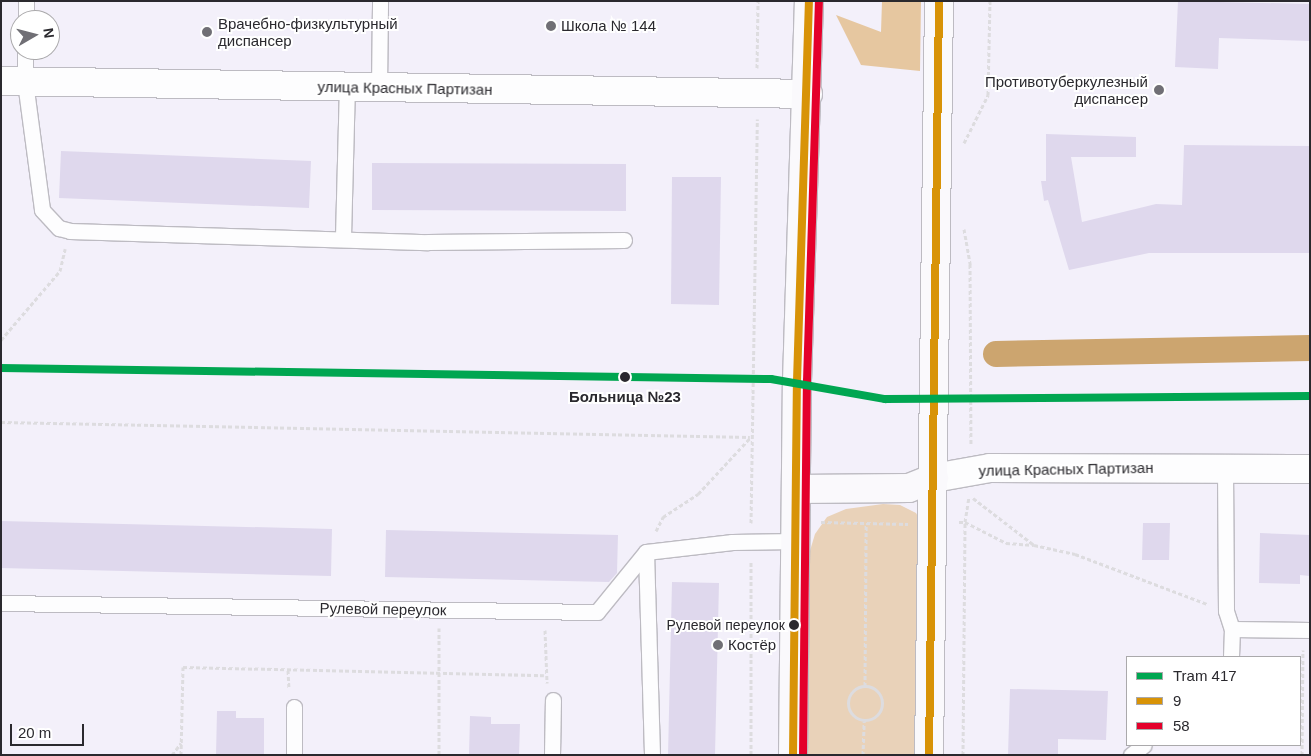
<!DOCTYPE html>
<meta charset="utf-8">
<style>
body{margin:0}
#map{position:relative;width:1311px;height:756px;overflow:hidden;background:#f3f0fa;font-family:Arial,sans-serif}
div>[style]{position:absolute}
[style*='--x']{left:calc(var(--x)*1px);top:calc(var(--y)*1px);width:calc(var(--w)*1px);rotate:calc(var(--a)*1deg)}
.green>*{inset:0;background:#e9d2b9}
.forest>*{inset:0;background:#e6c7a0}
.canal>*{height:26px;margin:-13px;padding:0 13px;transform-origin:13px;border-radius:13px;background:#cca56f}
.building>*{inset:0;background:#dfd8ed}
.path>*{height:3px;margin-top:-1.5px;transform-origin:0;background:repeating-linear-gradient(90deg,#dddcdf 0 4px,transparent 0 6.5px)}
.path>.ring{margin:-1.5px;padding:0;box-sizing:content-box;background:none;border:3px solid #dddcdf;border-radius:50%}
.roads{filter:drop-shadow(1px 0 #bdbbc2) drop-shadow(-1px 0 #bdbbc2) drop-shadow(0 1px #bdbbc2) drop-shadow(0 -1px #bdbbc2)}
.lane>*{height:15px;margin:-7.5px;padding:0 7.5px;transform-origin:7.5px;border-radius:7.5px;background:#fdfdfe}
.street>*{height:28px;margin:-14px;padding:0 14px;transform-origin:14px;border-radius:14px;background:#fdfdfe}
.secondary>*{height:28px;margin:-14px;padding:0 14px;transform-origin:14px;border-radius:14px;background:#faf9fc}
.bus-1>*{height:8px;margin:-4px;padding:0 4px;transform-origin:4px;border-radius:4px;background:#d89307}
.bus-2>*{height:8px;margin:-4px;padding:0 4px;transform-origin:4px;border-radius:4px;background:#e4002b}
.tram-1>*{height:8px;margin:-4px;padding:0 4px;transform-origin:4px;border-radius:4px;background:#00a651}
.dots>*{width:14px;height:14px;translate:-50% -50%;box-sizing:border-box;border:2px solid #fff;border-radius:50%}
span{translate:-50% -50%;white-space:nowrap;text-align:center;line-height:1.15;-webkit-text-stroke:4px #fff;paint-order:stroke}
.bus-label{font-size:14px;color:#2a292e}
.right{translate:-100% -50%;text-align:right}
.poi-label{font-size:15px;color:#2a292e}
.left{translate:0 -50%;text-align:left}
.street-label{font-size:15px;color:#2a292e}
.stop-label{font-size:15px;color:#2a292e;font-weight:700}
.frame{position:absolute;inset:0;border:2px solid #2a292e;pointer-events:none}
.legend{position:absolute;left:1126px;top:656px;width:175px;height:90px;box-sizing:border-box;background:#fff;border:1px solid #aaa9ab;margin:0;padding:6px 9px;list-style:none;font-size:15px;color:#2a292e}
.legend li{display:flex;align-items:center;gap:10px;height:25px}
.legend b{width:25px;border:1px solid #aaa9ab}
.north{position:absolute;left:10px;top:10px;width:50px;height:50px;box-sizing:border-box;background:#fff;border:1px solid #aaa9ab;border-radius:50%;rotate:82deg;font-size:14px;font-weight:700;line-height:20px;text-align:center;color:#2a292e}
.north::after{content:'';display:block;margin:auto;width:18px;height:22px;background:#706f75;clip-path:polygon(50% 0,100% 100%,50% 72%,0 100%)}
.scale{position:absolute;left:10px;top:724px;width:74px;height:22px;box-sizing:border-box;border:2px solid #2a292e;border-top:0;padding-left:6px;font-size:15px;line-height:18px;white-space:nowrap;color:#2a292e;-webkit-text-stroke:4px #fff;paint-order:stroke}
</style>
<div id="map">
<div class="green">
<div style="clip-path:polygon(883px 504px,900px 505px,916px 513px,924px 527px,916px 755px,803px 755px,809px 554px,815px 534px,827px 517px,846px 509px)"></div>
</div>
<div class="forest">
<div style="clip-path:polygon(882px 1px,921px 1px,920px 71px,861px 65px,836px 15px,881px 32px)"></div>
</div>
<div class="canal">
<div style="--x:996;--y:354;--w:314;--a:-1.1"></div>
</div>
<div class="building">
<div style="clip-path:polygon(1178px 1px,1310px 4px,1310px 41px,1219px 38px,1218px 69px,1175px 67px)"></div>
<div style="clip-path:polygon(1046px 134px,1136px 137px,1136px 157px,1071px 157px,1082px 222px,1156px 204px,1182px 205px,1184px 145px,1310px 146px,1310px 253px,1149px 253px,1069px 270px,1048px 200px,1044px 201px,1041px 181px,1046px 181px)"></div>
<div style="clip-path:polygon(61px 151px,311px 161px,309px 208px,59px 198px)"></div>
<div style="clip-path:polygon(372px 163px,626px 164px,626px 211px,372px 210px)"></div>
<div style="clip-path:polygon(672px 177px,721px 177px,719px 305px,671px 304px)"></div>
<div style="clip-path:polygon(1px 521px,332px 529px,331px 576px,1px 568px)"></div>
<div style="clip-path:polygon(1143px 523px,1170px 523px,1169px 560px,1142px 560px)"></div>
<div style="clip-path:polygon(386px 530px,618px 535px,617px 573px,609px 582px,385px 577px)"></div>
<div style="clip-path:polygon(1260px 533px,1310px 535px,1310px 576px,1300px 575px,1300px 584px,1259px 583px)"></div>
<div style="clip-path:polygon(672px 582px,719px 583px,715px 755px,668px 755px)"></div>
<div style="clip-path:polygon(1010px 689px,1108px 691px,1106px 740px,1058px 739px,1058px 755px,1008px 755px)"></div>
<div style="clip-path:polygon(217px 711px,236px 711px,236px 718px,264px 718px,264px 754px,216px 755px)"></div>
<div style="clip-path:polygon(470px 716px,491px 717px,491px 724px,520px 724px,519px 755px,469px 755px)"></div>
</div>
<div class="path">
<div style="--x:757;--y:68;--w:67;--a:-89.1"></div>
<div style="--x:964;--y:143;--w:54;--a:-63.4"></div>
<div style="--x:988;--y:95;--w:94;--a:-88.8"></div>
<div style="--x:964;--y:229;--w:36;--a:80"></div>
<div style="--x:970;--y:264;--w:181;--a:89.7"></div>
<div style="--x:1;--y:340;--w:91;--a:-49.5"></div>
<div style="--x:60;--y:271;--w:23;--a:-77"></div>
<div style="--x:1;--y:422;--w:749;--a:1.15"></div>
<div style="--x:973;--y:498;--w:77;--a:37.6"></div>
<div style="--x:821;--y:522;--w:87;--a:1.3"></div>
<div style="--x:959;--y:522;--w:6;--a:0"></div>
<div style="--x:965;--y:522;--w:46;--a:27.1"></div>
<div style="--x:1006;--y:543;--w:28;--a:4"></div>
<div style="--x:1034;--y:545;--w:42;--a:12.4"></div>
<div style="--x:1075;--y:554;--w:141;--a:20.7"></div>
<div style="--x:751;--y:523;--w:404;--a:-89.1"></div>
<div style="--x:656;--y:531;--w:16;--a:-63"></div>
<div style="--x:663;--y:517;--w:42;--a:-33.3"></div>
<div style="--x:698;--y:494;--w:76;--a:-47.1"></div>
<div style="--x:545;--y:630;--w:53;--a:87.8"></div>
<div style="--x:288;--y:670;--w:18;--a:87"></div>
<div class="ring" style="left:848px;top:686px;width:31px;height:31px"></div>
<div style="--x:865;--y:686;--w:162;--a:-89.6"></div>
<div style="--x:172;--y:755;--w:15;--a:-53"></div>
<div style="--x:181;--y:755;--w:88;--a:-88.7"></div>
<div style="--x:183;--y:667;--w:361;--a:1.3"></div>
<div style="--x:439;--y:755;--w:127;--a:-90"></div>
<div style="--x:751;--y:755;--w:193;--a:-90"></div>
<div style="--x:863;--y:755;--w:34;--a:-88"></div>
<div style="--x:963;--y:755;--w:233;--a:-89.5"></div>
<div style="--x:965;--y:522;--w:24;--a:-81"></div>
<div style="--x:1302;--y:755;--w:105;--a:-89.5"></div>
</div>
<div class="roads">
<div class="lane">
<div style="--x:26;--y:20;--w:19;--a:-90"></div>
<div style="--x:25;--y:50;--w:32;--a:90"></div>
<div style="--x:25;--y:82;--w:129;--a:82.4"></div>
<div style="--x:42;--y:210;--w:25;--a:47"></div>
<div style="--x:59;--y:228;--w:11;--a:15"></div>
<div style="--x:70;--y:231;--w:358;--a:1.8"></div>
<div style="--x:428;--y:242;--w:196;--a:-0.6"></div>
<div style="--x:379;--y:87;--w:86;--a:-89.3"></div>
<div style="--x:343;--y:237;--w:150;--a:-88.5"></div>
<div style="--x:1225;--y:468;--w:143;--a:89.6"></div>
<div style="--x:1226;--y:611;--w:19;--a:72"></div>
<div style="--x:1232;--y:629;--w:78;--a:0.7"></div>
<div style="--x:646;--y:552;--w:203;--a:88.3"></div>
<div style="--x:1;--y:603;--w:596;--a:0.87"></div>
<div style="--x:597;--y:612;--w:77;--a:-50.8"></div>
<div style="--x:646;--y:552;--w:87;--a:-6.6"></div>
<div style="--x:732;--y:542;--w:63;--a:-0.9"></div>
<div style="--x:1231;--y:657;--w:28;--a:-88"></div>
<div style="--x:294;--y:755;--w:48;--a:-90"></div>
<div style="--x:552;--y:755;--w:55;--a:-89"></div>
<div style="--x:1131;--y:755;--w:16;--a:-38"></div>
</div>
<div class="street">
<div style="--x:1;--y:81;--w:807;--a:0.92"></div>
<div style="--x:934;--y:478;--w:57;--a:-10.1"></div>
<div style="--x:990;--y:468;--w:320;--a:0.2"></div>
</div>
<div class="secondary">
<div style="--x:796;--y:489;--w:113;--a:-0.5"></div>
<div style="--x:909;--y:488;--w:27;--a:-22"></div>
<div style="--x:793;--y:755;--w:374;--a:-89.4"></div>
<div style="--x:797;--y:381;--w:380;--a:-88.2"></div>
<div style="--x:929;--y:755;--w:754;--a:-89.24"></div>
</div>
</div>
<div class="bus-1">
<div style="--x:793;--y:755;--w:374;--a:-89.4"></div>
<div style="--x:797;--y:381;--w:380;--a:-88.2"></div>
<div style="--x:929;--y:755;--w:754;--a:-89.24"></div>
</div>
<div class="bus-2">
<div style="--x:803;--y:755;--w:374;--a:-89.4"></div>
<div style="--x:807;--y:381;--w:380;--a:-88.2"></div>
</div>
<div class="tram-1">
<div style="--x:1;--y:368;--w:770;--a:0.82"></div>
<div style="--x:771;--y:379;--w:116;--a:10"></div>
<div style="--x:885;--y:399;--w:425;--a:-0.4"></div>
</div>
<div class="dots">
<div style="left:551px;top:26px;background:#706f75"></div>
<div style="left:207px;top:32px;background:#706f75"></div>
<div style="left:1159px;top:90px;background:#706f75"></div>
<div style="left:625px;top:377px;background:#2a292e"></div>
<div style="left:794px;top:625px;background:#2a292e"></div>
<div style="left:718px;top:645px;background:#706f75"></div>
</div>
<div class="bus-label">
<span class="right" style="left:785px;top:625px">Рулевой переулок</span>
</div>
<div class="poi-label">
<span class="left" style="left:218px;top:32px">Врачебно-физкультурный<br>диспансер</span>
<span class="left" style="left:561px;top:26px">Школа № 144</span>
<span class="right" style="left:1148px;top:90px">Противотуберкулезный<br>диспансер</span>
<span class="left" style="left:728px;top:645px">Костёр</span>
</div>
<div class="street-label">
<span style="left:405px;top:88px;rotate:1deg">улица Красных Партизан</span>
<span style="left:1066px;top:469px;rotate:-1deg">улица Красных Партизан</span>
<span style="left:383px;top:609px;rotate:1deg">Рулевой переулок</span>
</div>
<div class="stop-label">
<span style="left:625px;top:397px">Больница №23</span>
</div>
<div class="frame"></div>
<ul class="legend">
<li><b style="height:6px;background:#00a651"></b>Tram 417</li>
<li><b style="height:6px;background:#d89307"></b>9</li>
<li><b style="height:6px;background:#e4002b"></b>58</li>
</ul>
<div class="north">N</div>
<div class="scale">20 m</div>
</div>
